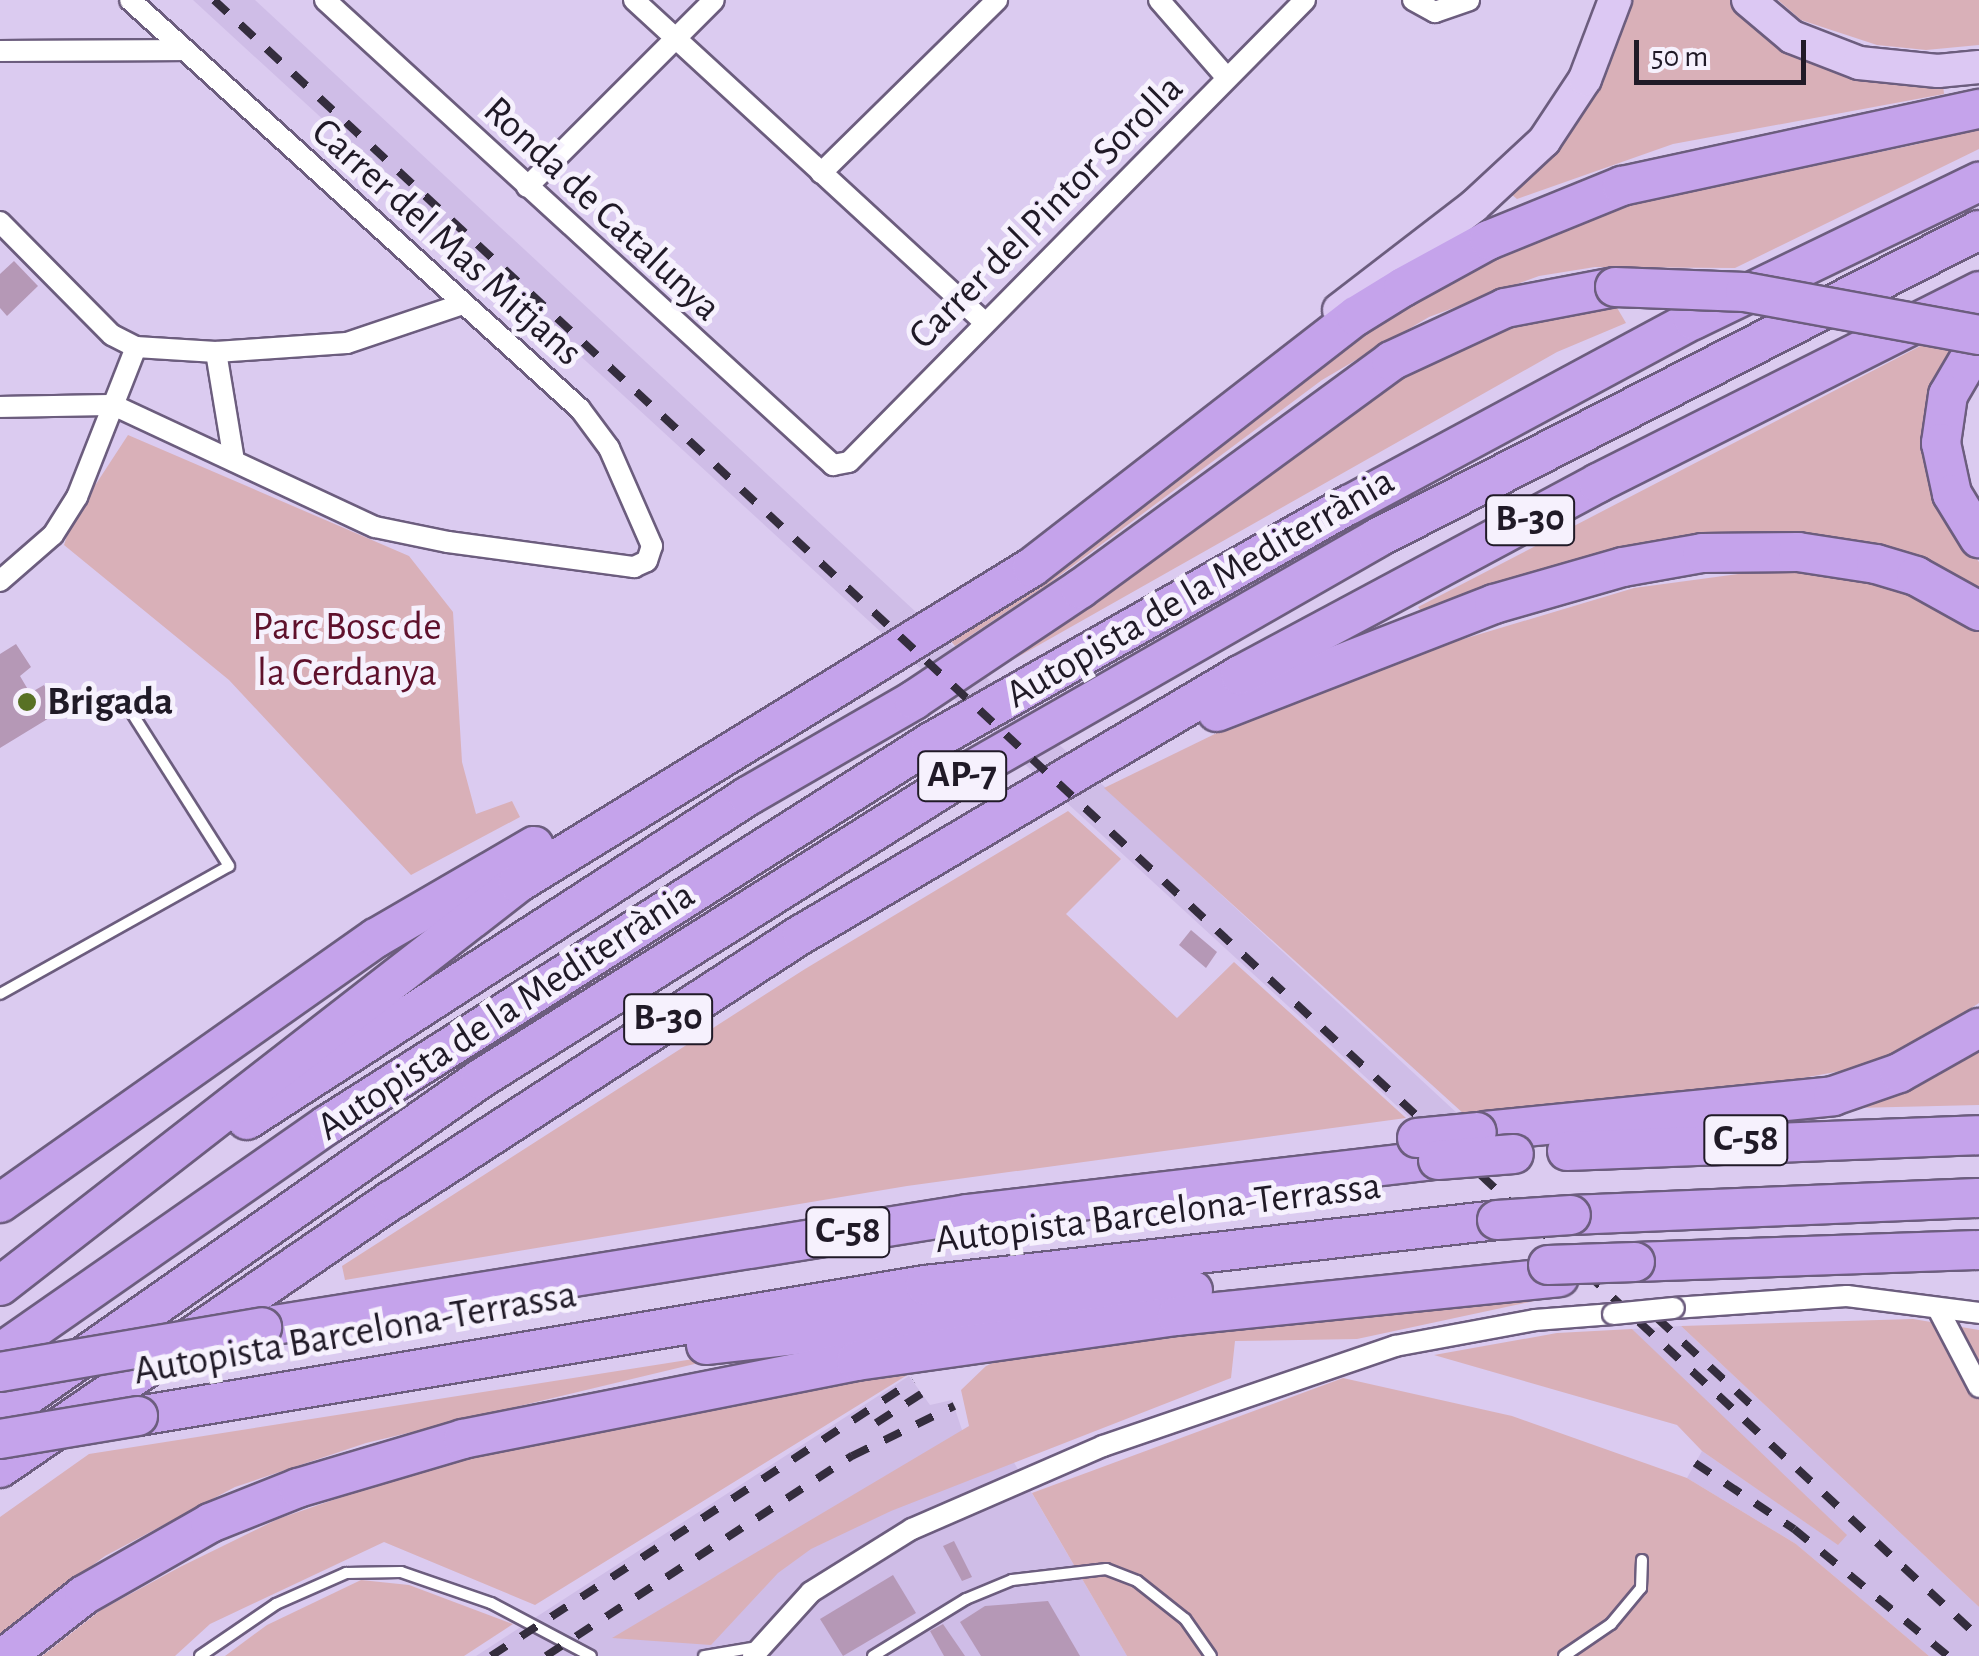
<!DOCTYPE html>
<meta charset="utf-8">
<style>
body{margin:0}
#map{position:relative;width:1979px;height:1656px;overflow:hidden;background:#dbcbf0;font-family:"Alegreya Sans",sans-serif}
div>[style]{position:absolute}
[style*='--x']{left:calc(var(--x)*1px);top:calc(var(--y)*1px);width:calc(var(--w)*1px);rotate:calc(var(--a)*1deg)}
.built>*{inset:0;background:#cfbde7}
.green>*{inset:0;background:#d9b0b8}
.building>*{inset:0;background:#b598b6}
.roads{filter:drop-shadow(2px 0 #6c5d7e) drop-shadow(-2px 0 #6c5d7e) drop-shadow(0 2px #6c5d7e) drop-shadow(0 -2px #6c5d7e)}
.lane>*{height:10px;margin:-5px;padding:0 5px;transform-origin:5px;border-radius:5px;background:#fff}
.street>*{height:20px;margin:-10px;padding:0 10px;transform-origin:10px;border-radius:10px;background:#fff}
.primary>*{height:32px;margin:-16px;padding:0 16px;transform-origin:16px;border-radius:16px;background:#dcc8f3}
.highway>*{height:38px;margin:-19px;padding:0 19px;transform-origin:19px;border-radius:19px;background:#c5a3eb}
.rail>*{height:8px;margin-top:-4px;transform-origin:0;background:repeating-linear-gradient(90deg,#342d3d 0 18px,transparent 0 36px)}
.bridges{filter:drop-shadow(2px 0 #6c5d7e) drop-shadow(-2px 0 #6c5d7e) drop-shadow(0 2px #6c5d7e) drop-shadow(0 -2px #6c5d7e)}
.street-bridge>*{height:20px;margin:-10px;padding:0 10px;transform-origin:10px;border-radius:10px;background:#fff}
.highway-bridge>*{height:38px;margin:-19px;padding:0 19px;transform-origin:19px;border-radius:19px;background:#c5a3eb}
.dots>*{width:28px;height:28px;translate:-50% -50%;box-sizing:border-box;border:5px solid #f6f1fd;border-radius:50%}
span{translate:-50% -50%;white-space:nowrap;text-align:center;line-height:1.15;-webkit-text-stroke:10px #f6f1fd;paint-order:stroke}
.shield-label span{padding:2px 8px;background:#f6f1fd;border:2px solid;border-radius:8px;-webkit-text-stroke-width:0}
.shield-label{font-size:38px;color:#201a27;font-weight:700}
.street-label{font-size:40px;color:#201a27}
.park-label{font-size:40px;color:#5f112c}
.poi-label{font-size:40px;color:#201a27;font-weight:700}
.left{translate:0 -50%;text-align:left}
.scale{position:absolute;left:1634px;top:40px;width:172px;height:45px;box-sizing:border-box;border:5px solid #201a27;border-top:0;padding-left:12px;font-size:30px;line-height:35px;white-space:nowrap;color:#201a27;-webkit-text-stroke:8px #f6f1fd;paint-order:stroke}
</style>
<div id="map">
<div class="built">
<div style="clip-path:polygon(193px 0,255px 0,1458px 1114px,1410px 1118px)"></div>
<div style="clip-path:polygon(1681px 1326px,1979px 1607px,1979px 1656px,1929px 1656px,1796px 1544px,1687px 1478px,1702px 1451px,1837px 1544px,1632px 1329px)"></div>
<div style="clip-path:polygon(909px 1376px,930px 1405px,952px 1400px,962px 1430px,1009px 1454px,1127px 1656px,476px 1656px)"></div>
</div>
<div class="green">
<div style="clip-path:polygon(1630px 0,1731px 0,1775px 42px,1822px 66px,1868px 81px,1943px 84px,1944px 94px,1673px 144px,1517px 199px,1511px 194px,1580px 116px,1606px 70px)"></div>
<div style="clip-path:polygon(1778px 0,1979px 0,1979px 45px,1926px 50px,1877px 45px,1801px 20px)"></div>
<div style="clip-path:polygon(1979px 125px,1979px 149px,1735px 268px,1595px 267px,1539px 276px,1429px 317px,1322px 380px,1051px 582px,955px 646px,949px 639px,1395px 309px,1447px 281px,1578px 221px,1643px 202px,1918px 144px)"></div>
<div style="clip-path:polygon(1613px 301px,1626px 323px,1557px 352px,984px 676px,976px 669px,1311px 427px,1485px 326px)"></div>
<div style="clip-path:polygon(1930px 341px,1952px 347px,1930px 388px,1922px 449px,1927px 478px,1939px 508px,1979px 562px,1979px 591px,1902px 557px,1511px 584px,1421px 611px,1418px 607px)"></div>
<div style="clip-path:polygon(128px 435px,409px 556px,453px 612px,462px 762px,476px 814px,512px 801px,520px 817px,411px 875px,229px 680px,64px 545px,85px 480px,96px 484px)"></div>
<div style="clip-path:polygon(1768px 570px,1820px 572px,1907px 592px,1979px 632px,1979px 1003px,1914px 1046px,1841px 1071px,1731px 1091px,1464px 1114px,1104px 788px,1223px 730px,1417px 653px,1634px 588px)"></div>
<div style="clip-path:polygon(1068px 811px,1121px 859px,1066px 914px,1177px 1018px,1234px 962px,1406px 1118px,907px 1186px,345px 1280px,342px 1266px,805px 969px)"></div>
<div style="clip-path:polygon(1979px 1046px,1979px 1105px,1854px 1108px)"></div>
<div style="clip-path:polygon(1548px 1298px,1357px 1339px,1235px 1341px,1231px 1378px,891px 1511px,811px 1549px,778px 1573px,711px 1645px,612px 1638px,969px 1426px,961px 1390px,986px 1366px,1007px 1357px,1291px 1317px)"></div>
<div style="clip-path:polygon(1913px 1319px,1979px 1330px,1979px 1607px,1681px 1326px)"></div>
<div style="clip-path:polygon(1632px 1329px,1847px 1535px,1838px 1545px,1702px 1451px,1677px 1425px,1434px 1355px,1557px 1333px)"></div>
<div style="clip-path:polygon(757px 1349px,366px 1443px,235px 1487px,105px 1556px,0 1634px,0 1517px,89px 1454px)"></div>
<div style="clip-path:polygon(917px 1369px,535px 1605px,384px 1542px,210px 1624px,175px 1656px,42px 1656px,101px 1610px,180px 1567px,278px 1519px,356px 1492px,463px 1460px)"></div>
<div style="clip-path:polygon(1343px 1378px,1512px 1416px,1687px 1478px,1796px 1544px,1929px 1656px,1127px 1656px,1032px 1493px)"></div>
<div style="clip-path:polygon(361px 1580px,409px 1585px,513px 1624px,464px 1656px,225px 1656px,267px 1625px)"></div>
</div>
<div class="building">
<div style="clip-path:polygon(14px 261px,38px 286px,7px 316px,0 308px,0 274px)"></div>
<div style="clip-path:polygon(16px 644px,31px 667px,20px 676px,30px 693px,44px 685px,59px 712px,0 748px,0 654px)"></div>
<div style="clip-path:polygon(1191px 930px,1217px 952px,1206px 968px,1179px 945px)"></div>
<div style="clip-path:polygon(954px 1541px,972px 1577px,962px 1581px,943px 1546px)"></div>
<div style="clip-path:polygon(893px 1575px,916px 1613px,843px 1656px,820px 1619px)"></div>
<div style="clip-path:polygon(1048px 1601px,1080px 1656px,981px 1656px,960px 1622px,985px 1606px)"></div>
<div style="clip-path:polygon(943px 1624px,965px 1656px,944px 1656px,930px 1631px)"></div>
</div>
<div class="roads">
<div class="lane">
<div style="--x:0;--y:994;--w:262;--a:-29.2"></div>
<div style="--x:229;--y:866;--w:185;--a:-122.4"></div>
<div style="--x:200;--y:1656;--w:92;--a:-34.4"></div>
<div style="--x:276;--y:1604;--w:77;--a:-23.9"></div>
<div style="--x:346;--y:1573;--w:55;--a:-1"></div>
<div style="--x:401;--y:1572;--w:95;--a:19"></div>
<div style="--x:491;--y:1603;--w:113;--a:27.9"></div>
<div style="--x:704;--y:1656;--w:54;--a:-9.6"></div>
<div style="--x:873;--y:1656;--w:109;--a:-31.5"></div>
<div style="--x:966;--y:1599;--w:50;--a:-22.4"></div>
<div style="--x:1012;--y:1580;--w:95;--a:-6.7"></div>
<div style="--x:1106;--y:1569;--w:33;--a:21"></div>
<div style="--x:1137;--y:1581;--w:61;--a:38.4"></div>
<div style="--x:1185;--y:1619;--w:45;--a:54.9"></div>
<div style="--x:1564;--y:1656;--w:57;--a:-34.2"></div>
<div style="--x:1611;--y:1624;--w:47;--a:-50.2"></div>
<div style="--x:1641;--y:1588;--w:28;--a:-88"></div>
</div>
<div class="street">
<div style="--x:325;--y:0;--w:689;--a:42.47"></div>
<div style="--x:833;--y:465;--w:16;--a:-11"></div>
<div style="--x:849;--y:462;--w:649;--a:-45.37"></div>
<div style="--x:634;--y:0;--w:477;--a:42.6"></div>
<div style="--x:1159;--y:0;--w:103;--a:48.9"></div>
<div style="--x:1413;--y:0;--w:25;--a:29"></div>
<div style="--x:1435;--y:12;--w:36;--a:-19"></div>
<div style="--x:0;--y:51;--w:184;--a:-0.3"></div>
<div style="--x:821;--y:173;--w:247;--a:-44.5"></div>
<div style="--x:527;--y:187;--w:264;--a:-45"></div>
<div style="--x:0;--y:222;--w:159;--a:45.3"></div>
<div style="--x:112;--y:335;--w:27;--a:27"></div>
<div style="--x:136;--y:347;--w:80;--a:3.6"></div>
<div style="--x:216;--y:352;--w:131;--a:-3.9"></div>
<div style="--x:347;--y:343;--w:122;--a:-18.6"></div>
<div style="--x:216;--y:352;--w:110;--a:80.6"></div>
<div style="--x:0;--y:407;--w:113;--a:-1"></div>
<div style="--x:113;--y:405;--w:289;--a:25"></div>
<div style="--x:375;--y:527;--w:75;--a:11.6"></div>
<div style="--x:448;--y:542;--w:188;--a:7.7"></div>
<div style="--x:634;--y:567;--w:14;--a:-25"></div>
<div style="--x:647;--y:561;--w:16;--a:-72"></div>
<div style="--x:652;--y:546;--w:107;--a:-113.7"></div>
<div style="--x:609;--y:448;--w:49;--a:-126.6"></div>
<div style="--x:580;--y:409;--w:608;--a:-137.73"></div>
<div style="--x:0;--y:581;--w:70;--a:-41"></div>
<div style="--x:53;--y:535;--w:45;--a:-57.7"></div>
<div style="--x:77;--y:497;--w:161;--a:-68.5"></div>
<div style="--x:1674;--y:1308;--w:173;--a:-4"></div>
<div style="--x:1847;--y:1296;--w:133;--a:7.3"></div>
<div style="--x:1938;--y:1309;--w:88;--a:62.3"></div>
<div style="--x:753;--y:1656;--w:86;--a:-47.8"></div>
<div style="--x:811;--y:1592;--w:119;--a:-32"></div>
<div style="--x:912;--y:1529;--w:208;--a:-23.5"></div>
<div style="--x:1103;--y:1446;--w:309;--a:-18.9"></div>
<div style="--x:1395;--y:1346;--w:142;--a:-10.5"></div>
<div style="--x:1535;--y:1320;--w:78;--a:-4.4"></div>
</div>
<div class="primary">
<div style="--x:1748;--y:0;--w:57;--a:40.1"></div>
<div style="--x:1792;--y:37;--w:72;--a:21.2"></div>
<div style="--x:1859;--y:63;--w:79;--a:5.8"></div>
<div style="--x:1938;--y:71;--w:41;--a:-5.6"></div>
<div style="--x:1339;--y:310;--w:170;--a:-37.6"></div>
<div style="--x:1474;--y:206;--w:96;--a:-42.9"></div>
<div style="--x:1544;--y:141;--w:74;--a:-56.5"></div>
<div style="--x:1585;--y:79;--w:85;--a:-69.2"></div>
</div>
<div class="highway">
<div style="--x:1979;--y:342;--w:61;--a:120.3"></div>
<div style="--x:1948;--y:395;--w:49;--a:98.3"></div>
<div style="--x:1941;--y:443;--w:52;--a:77.8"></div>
<div style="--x:1952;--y:494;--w:52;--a:58.5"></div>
<div style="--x:1217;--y:712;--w:297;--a:-21.3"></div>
<div style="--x:1494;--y:604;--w:134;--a:-16"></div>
<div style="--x:1623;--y:567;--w:80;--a:-10"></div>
<div style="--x:1702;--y:553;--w:96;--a:-0.6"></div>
<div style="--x:1798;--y:552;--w:79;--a:8.7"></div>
<div style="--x:1876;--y:564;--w:42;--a:16.7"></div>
<div style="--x:1916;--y:576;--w:72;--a:29.1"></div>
<div style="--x:247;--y:1120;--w:597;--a:-32.89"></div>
<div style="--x:748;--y:796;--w:192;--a:-30"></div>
<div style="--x:914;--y:700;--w:200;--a:-33.8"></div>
<div style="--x:1080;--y:589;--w:386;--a:-36.2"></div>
<div style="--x:1391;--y:361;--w:126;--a:-24.9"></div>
<div style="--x:1505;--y:308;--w:112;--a:-10.8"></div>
<div style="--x:1485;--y:1131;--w:350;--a:-5.7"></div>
<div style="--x:1833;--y:1096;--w:70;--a:-19.2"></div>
<div style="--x:1899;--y:1073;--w:92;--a:-29.4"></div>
<div style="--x:1567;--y:1151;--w:412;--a:-2.2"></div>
<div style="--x:0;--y:1203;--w:460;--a:-35.2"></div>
<div style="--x:376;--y:938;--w:183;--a:-30.2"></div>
<div style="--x:1571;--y:1215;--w:408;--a:-2.4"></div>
<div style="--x:1635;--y:1262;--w:344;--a:-2"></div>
<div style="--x:0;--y:1286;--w:656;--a:-37.88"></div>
<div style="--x:518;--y:883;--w:603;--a:-31.58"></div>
<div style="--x:1032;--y:567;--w:410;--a:-37.8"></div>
<div style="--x:1356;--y:316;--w:55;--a:-31.7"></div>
<div style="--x:1403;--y:287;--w:98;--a:-28.7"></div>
<div style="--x:1489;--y:240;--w:144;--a:-22.1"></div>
<div style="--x:1622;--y:186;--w:365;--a:-12.2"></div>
<div style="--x:262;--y:1327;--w:715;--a:-9.09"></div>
<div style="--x:968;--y:1214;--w:473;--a:-6.6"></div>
<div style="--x:706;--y:1345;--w:490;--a:-6.4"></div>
<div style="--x:0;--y:1353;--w:399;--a:-34.9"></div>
<div style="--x:327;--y:1125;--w:715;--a:-32.38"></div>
<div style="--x:931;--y:742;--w:481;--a:-29.6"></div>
<div style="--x:1349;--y:505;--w:391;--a:-28.3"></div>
<div style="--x:1693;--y:320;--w:318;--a:-25.8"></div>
<div style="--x:0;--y:1415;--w:586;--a:-34.99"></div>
<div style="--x:480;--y:1079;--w:575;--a:-32.14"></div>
<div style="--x:967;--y:773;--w:473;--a:-29.8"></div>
<div style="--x:1377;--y:538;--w:676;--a:-27.1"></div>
<div style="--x:138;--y:1416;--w:798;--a:-9.45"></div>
<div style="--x:925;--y:1285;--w:576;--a:-6.48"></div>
<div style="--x:0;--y:1468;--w:475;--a:-34.4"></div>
<div style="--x:392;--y:1200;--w:489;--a:-33"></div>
<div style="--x:802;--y:934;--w:509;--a:-30.6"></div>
<div style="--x:1240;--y:675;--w:406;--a:-28.2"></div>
<div style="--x:1598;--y:483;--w:427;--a:-26.7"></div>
<div style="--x:6;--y:1656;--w:99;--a:-38"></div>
<div style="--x:84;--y:1595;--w:145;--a:-29.7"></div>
<div style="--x:210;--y:1523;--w:95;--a:-21.7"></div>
<div style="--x:298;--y:1488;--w:172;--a:-16.5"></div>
<div style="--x:463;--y:1439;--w:401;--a:-11.2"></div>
<div style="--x:856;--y:1361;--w:324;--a:-8"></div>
<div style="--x:1177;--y:1316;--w:384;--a:-5.8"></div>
</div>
</div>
<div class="rail">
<div style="--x:214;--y:0;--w:2407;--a:42.85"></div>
<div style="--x:1657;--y:1318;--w:140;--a:42.7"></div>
<div style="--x:876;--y:1423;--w:54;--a:-32.8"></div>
<div style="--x:1695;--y:1463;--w:119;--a:33.7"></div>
<div style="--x:1794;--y:1529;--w:200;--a:39.5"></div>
<div style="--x:491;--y:1656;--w:504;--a:-33.09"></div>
<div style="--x:546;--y:1656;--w:366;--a:-33.2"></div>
<div style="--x:852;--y:1456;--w:114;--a:-26.1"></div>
</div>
<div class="bridges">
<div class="street-bridge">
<div style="--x:1613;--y:1314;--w:61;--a:-5.6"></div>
</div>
<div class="highway-bridge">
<div style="--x:1615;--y:287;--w:130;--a:2.2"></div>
<div style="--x:1745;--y:292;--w:238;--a:10.4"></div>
<div style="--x:1417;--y:1138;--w:60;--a:-5.7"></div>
<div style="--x:1438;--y:1160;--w:76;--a:-4.5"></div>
<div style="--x:1497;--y:1220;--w:74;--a:-3.9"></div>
<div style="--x:1548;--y:1265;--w:87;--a:-2"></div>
<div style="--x:0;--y:1372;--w:266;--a:-9.7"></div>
<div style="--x:0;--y:1439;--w:140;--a:-9.5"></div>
</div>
</div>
<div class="dots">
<div style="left:27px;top:702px;background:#587124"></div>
</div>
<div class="shield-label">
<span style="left:1530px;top:520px">B-30</span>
<span style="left:962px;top:776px">AP-7</span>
<span style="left:668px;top:1019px">B-30</span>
<span style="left:1746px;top:1140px">C-58</span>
<span style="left:848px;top:1232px">C-58</span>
</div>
<div class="street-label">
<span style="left:602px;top:209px;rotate:43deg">Ronda de Catalunya</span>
<span style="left:1046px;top:212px;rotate:-45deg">Carrer del Pintor Sorolla</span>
<span style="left:447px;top:242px;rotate:42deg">Carrer del Mas Mitjans</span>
<span style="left:1200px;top:588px;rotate:-30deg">Autopista de la Mediterrània</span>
<span style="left:506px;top:1011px;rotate:-33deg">Autopista de la Mediterrània</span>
<span style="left:1158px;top:1213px;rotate:-7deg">Autopista Barcelona-Terrassa</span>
<span style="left:355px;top:1333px;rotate:-10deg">Autopista Barcelona-Terrassa</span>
</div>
<div class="park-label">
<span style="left:347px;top:650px">Parc Bosc de<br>la Cerdanya</span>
</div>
<div class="poi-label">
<span class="left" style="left:47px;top:702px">Brigada</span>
</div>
<div class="scale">50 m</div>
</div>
